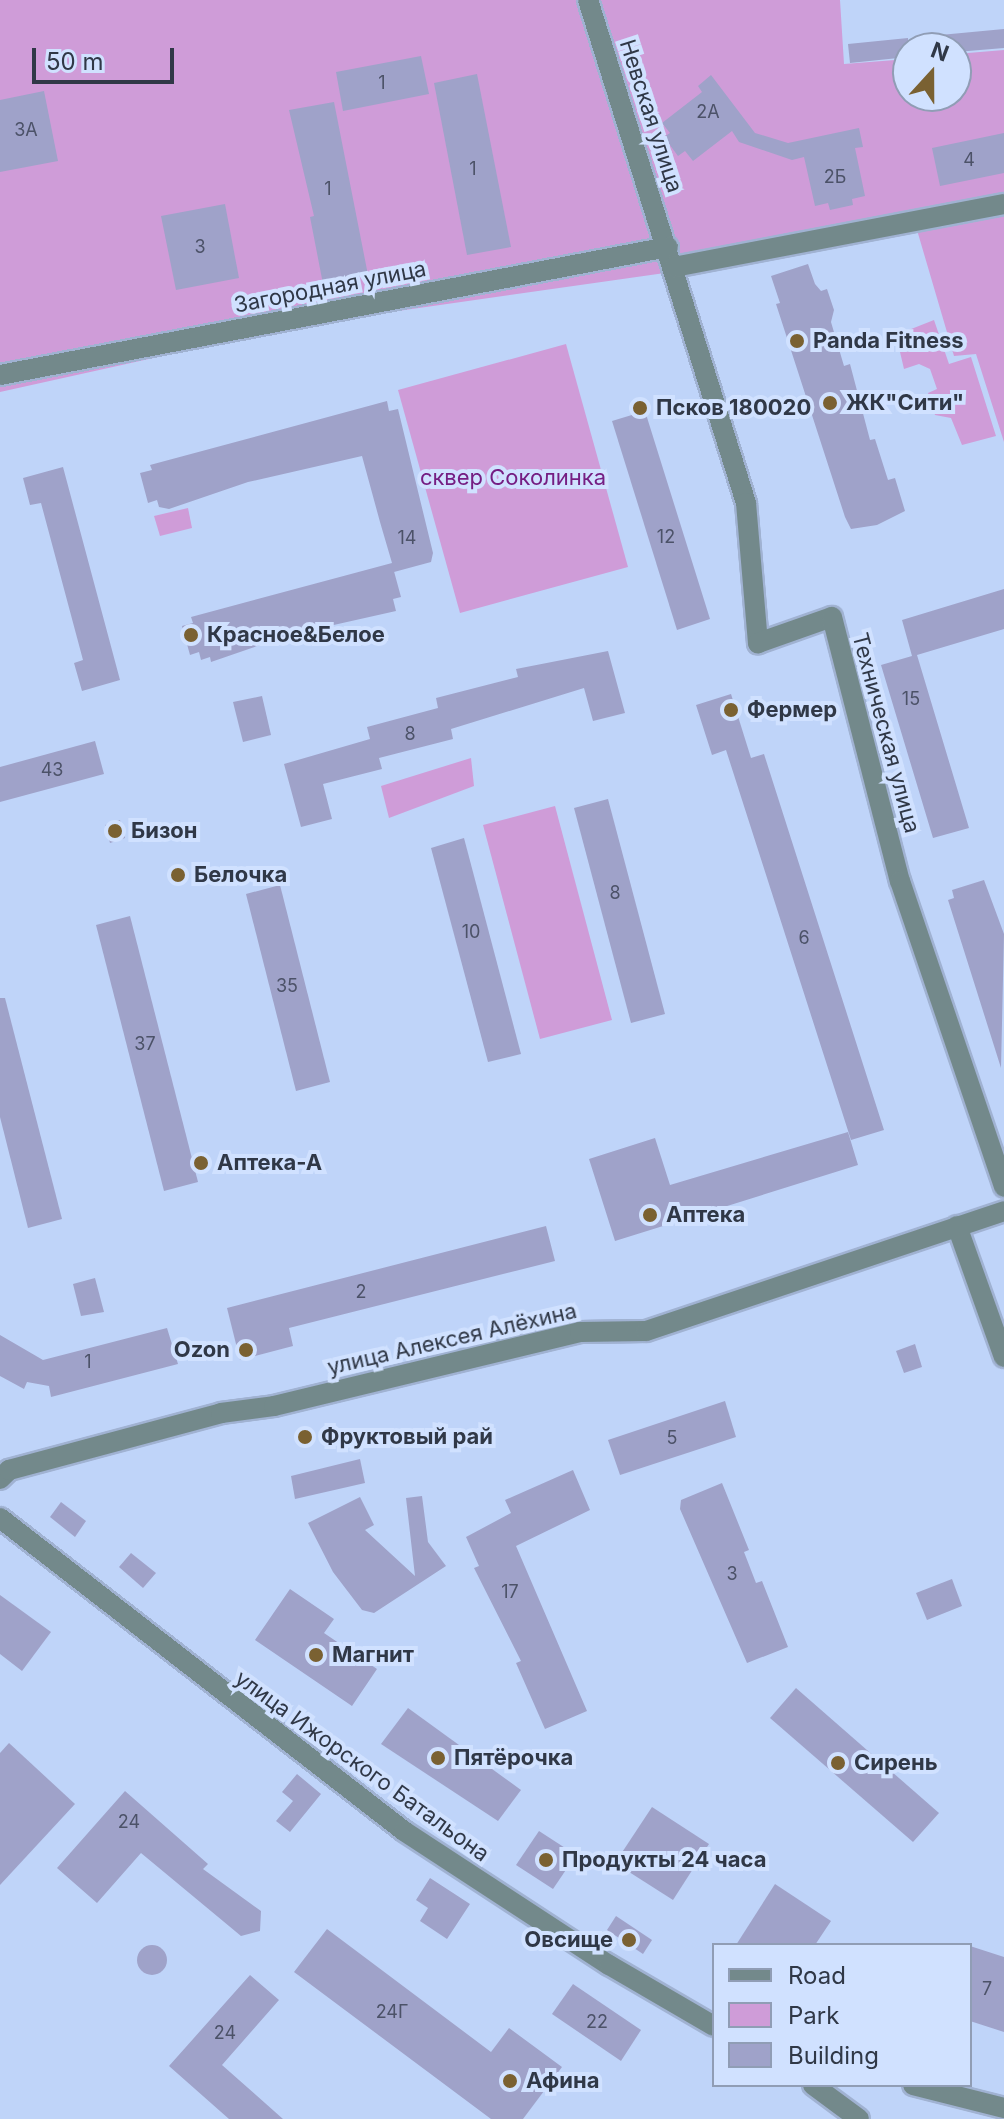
<!DOCTYPE html>
<meta charset="utf-8">
<style>
body{margin:0}
#map{position:relative;width:1004px;height:2119px;overflow:hidden;background:#bfd4f9;font-family:Inter,sans-serif}
div>[style]{position:absolute}
[style*='--x']{left:calc(var(--x)*1px);top:calc(var(--y)*1px);width:calc(var(--w)*1px);rotate:calc(var(--a)*1deg)}
.green>*{inset:0;background:#cf9cd8}
.building>*{inset:0;background:#9fa2c9}
.round{border-radius:50%}
.roads{filter:drop-shadow(2px 0 #a0b2d2) drop-shadow(-2px 0 #a0b2d2) drop-shadow(0 2px #a0b2d2) drop-shadow(0 -2px #a0b2d2)}
.minor>*{height:20px;margin:-10px;padding:0 10px;transform-origin:10px;border-radius:10px;background:#73898b}
.dots>*{width:22px;height:22px;translate:-50% -50%;box-sizing:border-box;border:4px solid #d0e1ff;border-radius:50%}
span{translate:-50% -50%;white-space:nowrap;text-align:center;line-height:1.15;-webkit-text-stroke:8px #d0e1ff;paint-order:stroke}
.number-label{font-size:18px;color:#4c5268}
.number-label span{-webkit-text-stroke-width:0}
.street-label{font-size:22px;color:#303847}
.poi-label{font-size:22px;color:#303847;font-weight:700}
.left{translate:0 -50%;text-align:left}
.right{translate:-100% -50%;text-align:right}
.park-label{font-size:22px;color:#751e83}
.legend{position:absolute;left:712px;top:1943px;width:260px;height:144px;box-sizing:border-box;background:#d0e1ff;border:2px solid #909db5;margin:0;padding:10px 14px;list-style:none;font-size:24px;color:#303847}
.legend li{display:flex;align-items:center;gap:16px;height:40px}
.legend b{width:40px;border:2px solid #909db5}
.north{position:absolute;left:892px;top:32px;width:80px;height:80px;box-sizing:border-box;background:#d0e1ff;border:2px solid #909db5;border-radius:50%;rotate:21deg;font-size:22px;font-weight:700;line-height:32px;text-align:center;color:#303847}
.north::after{content:'';display:block;margin:auto;width:28px;height:36px;background:#7a6132;clip-path:polygon(50% 0,100% 100%,50% 72%,0 100%)}
.scale{position:absolute;left:32px;top:48px;width:142px;height:36px;box-sizing:border-box;border:4px solid #303847;border-top:0;padding-left:10px;font-size:24px;line-height:28px;white-space:nowrap;color:#303847;-webkit-text-stroke:6px #d0e1ff;paint-order:stroke}
</style>
<div id="map">
<div class="green">
<div style="clip-path:polygon(0 0,840px 0,844px 64px,908px 59px,908px 96px,956px 96px,956px 54px,1004px 50px,1004px 442px,976px 354px,954px 356px,917px 230px,686px 270px,307px 324px,0 392px)"></div>
<div style="clip-path:polygon(934px 320px,949px 364px,971px 357px,996px 436px,962px 445px,951px 418px,935px 415px,928px 393px,937px 389px,930px 369px,919px 364px,904px 369px,896px 335px)"></div>
<div style="clip-path:polygon(566px 344px,628px 567px,460px 613px,398px 390px)"></div>
<div style="clip-path:polygon(188px 508px,192px 528px,160px 536px,154px 516px)"></div>
<div style="clip-path:polygon(471px 758px,474px 786px,389px 818px,381px 786px)"></div>
<div style="clip-path:polygon(555px 806px,612px 1020px,540px 1039px,483px 825px)"></div>
</div>
<div class="building">
<div style="clip-path:polygon(1004px 29px,1004px 48px,956px 52px,956px 48px,919px 48px,919px 37px)"></div>
<div style="clip-path:polygon(908px 38px,908px 57px,850px 63px,848px 44px)"></div>
<div style="clip-path:polygon(421px 56px,429px 94px,343px 111px,336px 72px)"></div>
<div style="clip-path:polygon(477px 74px,511px 247px,467px 255px,434px 83px)"></div>
<div style="clip-path:polygon(711px 75px,755px 133px,788px 143px,859px 128px,863px 147px,855px 148px,865px 196px,852px 199px,853px 205px,830px 210px,828px 203px,815px 206px,804px 157px,792px 160px,739px 142px,732px 131px,693px 161px,685px 151px,678px 156px,664px 137px,670px 133px,662px 123px,702px 92px,698px 86px)"></div>
<div style="clip-path:polygon(44px 91px,58px 161px,0 172px,0 100px)"></div>
<div style="clip-path:polygon(334px 102px,368px 275px,323px 284px,310px 217px,314px 216px,289px 110px)"></div>
<div style="clip-path:polygon(1004px 133px,1004px 173px,940px 186px,932px 148px)"></div>
<div style="clip-path:polygon(225px 204px,239px 278px,176px 290px,161px 216px)"></div>
<div style="clip-path:polygon(808px 264px,815px 284px,821px 291px,827px 289px,834px 310px,831px 322px,844px 366px,850px 364px,870px 440px,875px 439px,888px 480px,895px 478px,905px 511px,877px 525px,851px 529px,845px 517px,776px 304px,780px 303px,771px 276px)"></div>
<div style="clip-path:polygon(387px 401px,389px 411px,398px 409px,433px 553px,431px 562px,394px 572px,392px 564px,401px 597px,393px 599px,396px 611px,289px 635px,211px 662px,210px 657px,201px 660px,199px 652px,190px 655px,182px 626px,193px 623px,191px 617px,392px 563px,380px 522px,362px 456px,248px 482px,169px 509px,159px 507px,157px 500px,148px 503px,140px 473px,152px 470px,150px 465px)"></div>
<div style="clip-path:polygon(645px 411px,710px 619px,677px 630px,612px 421px)"></div>
<div style="clip-path:polygon(63px 467px,120px 680px,82px 691px,74px 663px,83px 660px,41px 503px,30px 505px,23px 478px)"></div>
<div style="clip-path:polygon(1004px 589px,1004px 629px,917px 655px,969px 828px,933px 838px,881px 665px,912px 656px,902px 620px)"></div>
<div style="clip-path:polygon(608px 651px,625px 713px,593px 721px,584px 688px,451px 729px,453px 739px,379px 758px,382px 769px,323px 784px,332px 819px,301px 827px,284px 764px,370px 739px,367px 727px,438px 708px,436px 698px,518px 677px,516px 669px)"></div>
<div style="clip-path:polygon(731px 694px,751px 758px,764px 754px,884px 1130px,851px 1140px,726px 750px,712px 755px,696px 705px)"></div>
<div style="clip-path:polygon(262px 696px,271px 735px,243px 742px,233px 702px)"></div>
<div style="clip-path:polygon(95px 741px,104px 774px,0 802px,0 767px)"></div>
<div style="clip-path:polygon(608px 799px,665px 1014px,631px 1023px,574px 808px)"></div>
<div style="clip-path:polygon(120px 820px,125px 838px,110px 843px,105px 825px)"></div>
<div style="clip-path:polygon(464px 838px,521px 1054px,488px 1062px,431px 848px)"></div>
<div style="clip-path:polygon(984px 880px,1004px 934px,1001px 1068px,948px 900px,954px 898px,952px 890px)"></div>
<div style="clip-path:polygon(280px 885px,330px 1082px,296px 1091px,246px 894px)"></div>
<div style="clip-path:polygon(130px 916px,198px 1182px,164px 1191px,96px 925px)"></div>
<div style="clip-path:polygon(0 998px,5px 998px,62px 1219px,28px 1228px,0 1117px)"></div>
<div style="clip-path:polygon(848px 1132px,858px 1165px,615px 1241px,589px 1159px,655px 1138px,670px 1185px)"></div>
<div style="clip-path:polygon(546px 1226px,555px 1261px,289px 1328px,293px 1346px,240px 1360px,227px 1308px)"></div>
<div style="clip-path:polygon(95px 1278px,104px 1312px,81px 1316px,73px 1284px)"></div>
<div style="clip-path:polygon(167px 1328px,178px 1364px,51px 1397px,49px 1386px,27px 1382px,24px 1389px,0 1376px,0 1335px,43px 1360px)"></div>
<div style="clip-path:polygon(915px 1344px,922px 1367px,904px 1373px,896px 1351px)"></div>
<div style="clip-path:polygon(725px 1401px,736px 1437px,620px 1475px,608px 1440px)"></div>
<div style="clip-path:polygon(360px 1459px,365px 1483px,295px 1499px,291px 1476px)"></div>
<div style="clip-path:polygon(573px 1470px,590px 1510px,516px 1546px,587px 1711px,545px 1729px,516px 1663px,521px 1661px,474px 1568px,479px 1566px,466px 1537px,511px 1513px,505px 1500px)"></div>
<div style="clip-path:polygon(722px 1483px,749px 1550px,744px 1552px,756px 1583px,762px 1581px,788px 1647px,747px 1663px,680px 1509px,681px 1500px)"></div>
<div style="clip-path:polygon(422px 1496px,428px 1542px,446px 1566px,374px 1613px,362px 1610px,333px 1572px,308px 1523px,360px 1497px,374px 1525px,365px 1530px,415px 1576px,406px 1498px)"></div>
<div style="clip-path:polygon(61px 1502px,86px 1521px,75px 1537px,50px 1517px)"></div>
<div style="clip-path:polygon(131px 1553px,156px 1573px,143px 1588px,119px 1567px)"></div>
<div style="clip-path:polygon(952px 1579px,962px 1606px,927px 1620px,916px 1593px)"></div>
<div style="clip-path:polygon(290px 1589px,334px 1619px,324px 1633px,377px 1669px,352px 1706px,255px 1640px)"></div>
<div style="clip-path:polygon(0 1595px,51px 1632px,22px 1671px,0 1654px)"></div>
<div style="clip-path:polygon(796px 1688px,939px 1813px,913px 1842px,770px 1718px)"></div>
<div style="clip-path:polygon(408px 1708px,521px 1790px,498px 1821px,381px 1744px)"></div>
<div style="clip-path:polygon(9px 1743px,75px 1804px,0 1885px,0 1753px)"></div>
<div style="clip-path:polygon(297px 1774px,321px 1794px,290px 1832px,276px 1821px,293px 1801px,282px 1792px)"></div>
<div style="clip-path:polygon(125px 1791px,208px 1864px,203px 1869px,261px 1911px,260px 1931px,241px 1936px,141px 1853px,97px 1903px,57px 1868px)"></div>
<div style="clip-path:polygon(652px 1807px,709px 1844px,673px 1900px,615px 1863px)"></div>
<div style="clip-path:polygon(539px 1831px,576px 1855px,553px 1889px,516px 1865px)"></div>
<div style="clip-path:polygon(430px 1878px,470px 1904px,447px 1939px,420px 1921px,428px 1908px,416px 1900px)"></div>
<div style="clip-path:polygon(775px 1884px,831px 1921px,815px 1945px,736px 1945px)"></div>
<div style="clip-path:polygon(616px 1916px,652px 1940px,643px 1954px,607px 1930px)"></div>
<div style="clip-path:polygon(327px 1929px,491px 2052px,509px 2028px,562px 2067px,523px 2119px,491px 2119px,294px 1972px)"></div>
<div class="round" style="left:137px;top:1945px;width:30px;height:30px"></div>
<div style="clip-path:polygon(970px 1946px,1004px 1957px,1004px 2032px,970px 2021px)"></div>
<div style="clip-path:polygon(250px 1975px,279px 2000px,222px 2065px,283px 2119px,229px 2119px,169px 2066px)"></div>
<div style="clip-path:polygon(573px 1984px,641px 2030px,621px 2061px,552px 2014px)"></div>
</div>
<div class="roads">
<div class="minor">
<div style="--x:588;--y:0;--w:527;--a:72.56"></div>
<div style="--x:746;--y:503;--w:141;--a:85.1"></div>
<div style="--x:758;--y:643;--w:78;--a:-19.4"></div>
<div style="--x:832;--y:617;--w:273;--a:75.6"></div>
<div style="--x:900;--y:881;--w:323;--a:71.2"></div>
<div style="--x:674;--y:267;--w:336;--a:-10.8"></div>
<div style="--x:0;--y:375;--w:680;--a:-10.85"></div>
<div style="--x:957;--y:1226;--w:139;--a:70.3"></div>
<div style="--x:0;--y:1479;--w:13;--a:-45"></div>
<div style="--x:9;--y:1470;--w:220;--a:-15"></div>
<div style="--x:221;--y:1413;--w:53;--a:-7.5"></div>
<div style="--x:274;--y:1406;--w:315;--a:-13.6"></div>
<div style="--x:580;--y:1332;--w:66;--a:-0.9"></div>
<div style="--x:646;--y:1331;--w:378;--a:-18.5"></div>
<div style="--x:0;--y:1518;--w:511;--a:37.77"></div>
<div style="--x:404;--y:1831;--w:245;--a:33.2"></div>
<div style="--x:609;--y:1965;--w:121;--a:30.2"></div>
<div style="--x:813;--y:2085;--w:57;--a:36.5"></div>
<div style="--x:913;--y:2085;--w:94;--a:14.2"></div>
</div>
</div>
<div class="dots">
<div style="left:797px;top:341px;background:#7a6132"></div>
<div style="left:830px;top:403px;background:#7a6132"></div>
<div style="left:640px;top:408px;background:#7a6132"></div>
<div style="left:191px;top:635px;background:#7a6132"></div>
<div style="left:731px;top:710px;background:#7a6132"></div>
<div style="left:115px;top:831px;background:#7a6132"></div>
<div style="left:178px;top:875px;background:#7a6132"></div>
<div style="left:201px;top:1163px;background:#7a6132"></div>
<div style="left:650px;top:1215px;background:#7a6132"></div>
<div style="left:246px;top:1350px;background:#7a6132"></div>
<div style="left:305px;top:1437px;background:#7a6132"></div>
<div style="left:316px;top:1655px;background:#7a6132"></div>
<div style="left:438px;top:1758px;background:#7a6132"></div>
<div style="left:838px;top:1763px;background:#7a6132"></div>
<div style="left:546px;top:1860px;background:#7a6132"></div>
<div style="left:629px;top:1940px;background:#7a6132"></div>
<div style="left:510px;top:2081px;background:#7a6132"></div>
</div>
<div class="number-label">
<span style="left:382px;top:83px">1</span>
<span style="left:708px;top:112px">2А</span>
<span style="left:26px;top:130px">3А</span>
<span style="left:969px;top:160px">4</span>
<span style="left:473px;top:169px">1</span>
<span style="left:835px;top:177px">2Б</span>
<span style="left:328px;top:189px">1</span>
<span style="left:200px;top:247px">3</span>
<span style="left:666px;top:537px">12</span>
<span style="left:407px;top:538px">14</span>
<span style="left:911px;top:699px">15</span>
<span style="left:410px;top:734px">8</span>
<span style="left:52px;top:770px">43</span>
<span style="left:615px;top:893px">8</span>
<span style="left:471px;top:932px">10</span>
<span style="left:804px;top:938px">6</span>
<span style="left:287px;top:986px">35</span>
<span style="left:145px;top:1044px">37</span>
<span style="left:361px;top:1292px">2</span>
<span style="left:88px;top:1362px">1</span>
<span style="left:672px;top:1438px">5</span>
<span style="left:732px;top:1574px">3</span>
<span style="left:510px;top:1592px">17</span>
<span style="left:129px;top:1822px">24</span>
<span style="left:987px;top:1989px">7</span>
<span style="left:392px;top:2012px">24Г</span>
<span style="left:597px;top:2022px">22</span>
<span style="left:225px;top:2033px">24</span>
</div>
<div class="street-label">
<span style="left:651px;top:116px;rotate:72deg">Невская улица</span>
<span style="left:330px;top:287px;rotate:-11deg">Загородная улица</span>
<span style="left:886px;top:733px;rotate:75deg">Техническая улица</span>
<span style="left:452px;top:1339px;rotate:-13deg">улица Алексея Алёхина</span>
<span style="left:362px;top:1766px;rotate:36deg">улица Ижорского Батальона</span>
</div>
<div class="poi-label">
<span class="left" style="left:813px;top:341px">Panda Fitness</span>
<span class="left" style="left:846px;top:403px">ЖК"Сити"</span>
<span class="left" style="left:656px;top:408px">Псков 180020</span>
<span class="left" style="left:207px;top:635px">Красное&amp;Белое</span>
<span class="left" style="left:747px;top:710px">Фермер</span>
<span class="left" style="left:131px;top:831px">Бизон</span>
<span class="left" style="left:194px;top:875px">Белочка</span>
<span class="left" style="left:217px;top:1163px">Аптека-А</span>
<span class="left" style="left:666px;top:1215px">Аптека</span>
<span class="right" style="left:230px;top:1350px">Ozon</span>
<span class="left" style="left:321px;top:1437px">Фруктовый рай</span>
<span class="left" style="left:332px;top:1655px">Магнит</span>
<span class="left" style="left:454px;top:1758px">Пятёрочка</span>
<span class="left" style="left:854px;top:1763px">Сирень</span>
<span class="left" style="left:562px;top:1860px">Продукты 24 часа</span>
<span class="right" style="left:613px;top:1940px">Овсище</span>
<span class="left" style="left:526px;top:2081px">Афина</span>
</div>
<div class="park-label">
<span style="left:513px;top:478px">сквер Соколинка</span>
</div>
<ul class="legend">
<li><b style="height:10px;background:#73898b"></b>Road</li>
<li><b style="height:22px;background:#cf9cd8"></b>Park</li>
<li><b style="height:22px;background:#9fa2c9"></b>Building</li>
</ul>
<div class="north">N</div>
<div class="scale">50 m</div>
</div>
